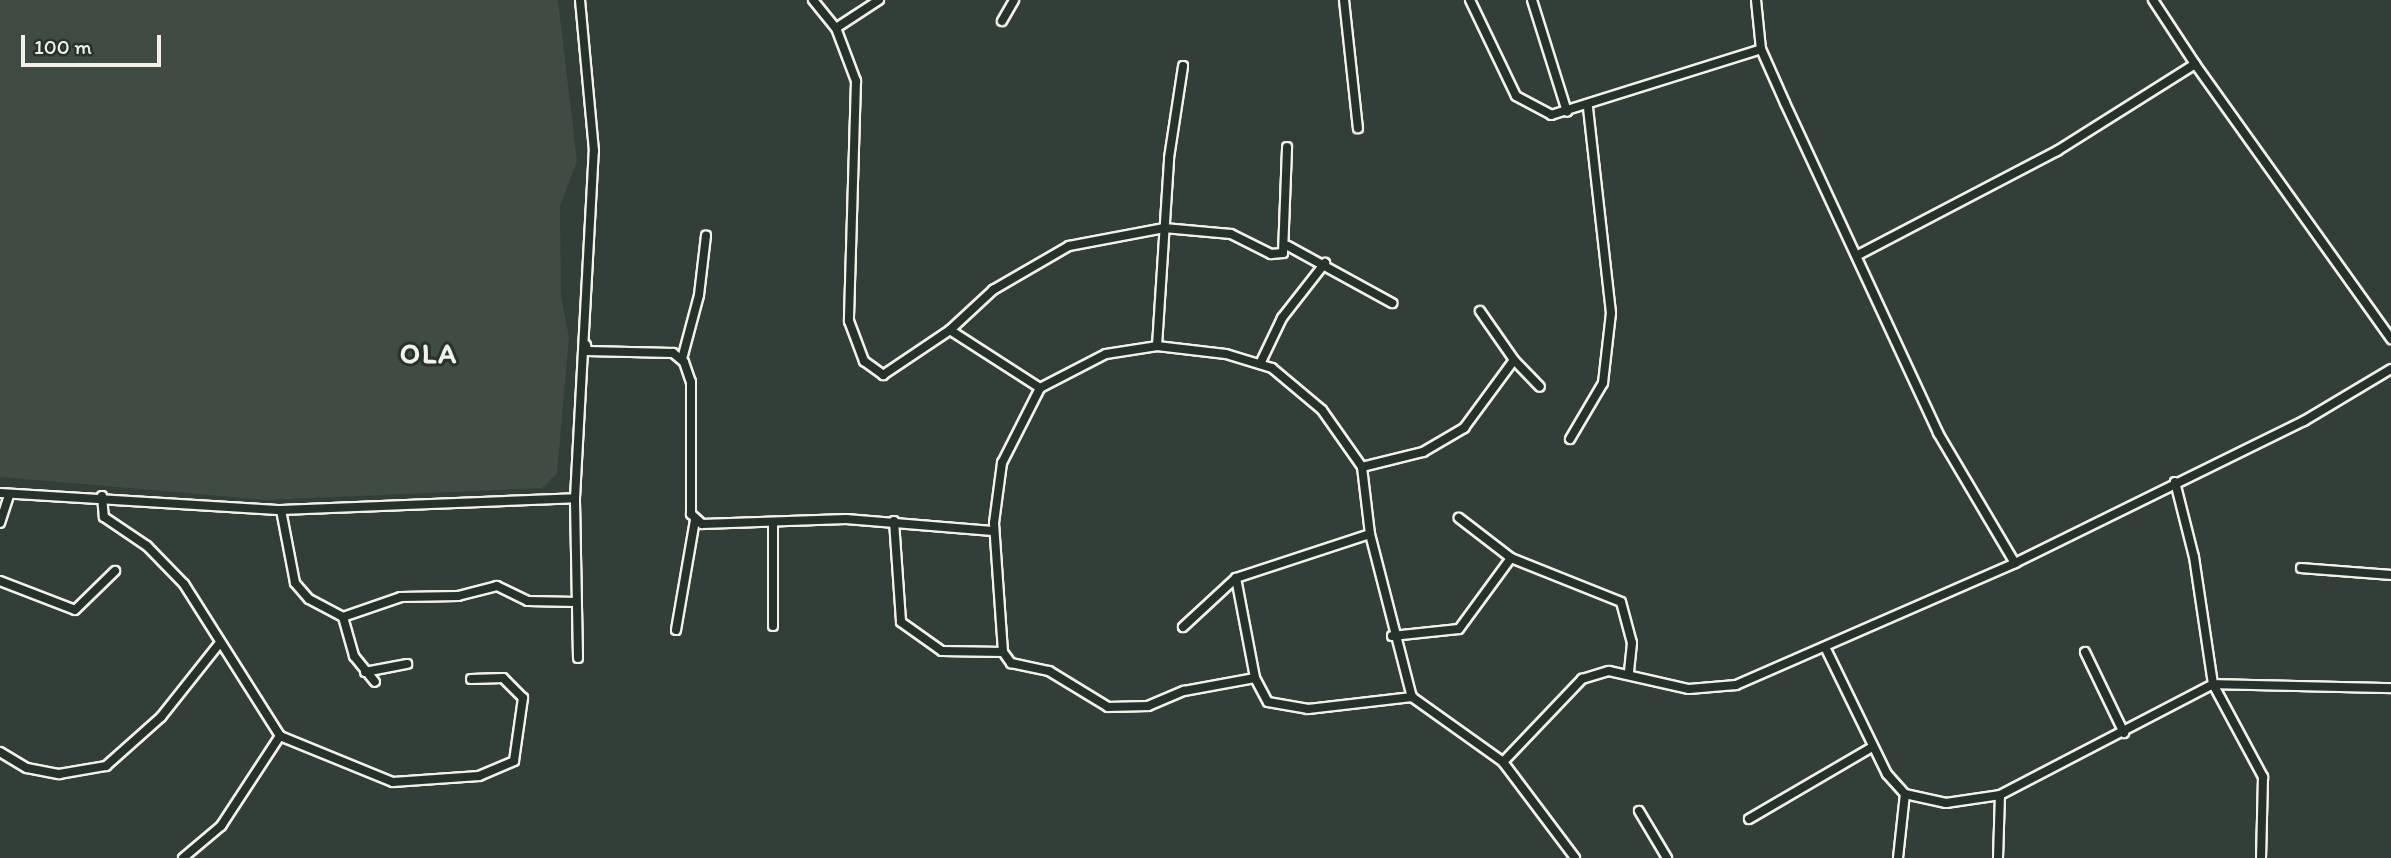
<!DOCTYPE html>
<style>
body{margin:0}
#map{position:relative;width:2391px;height:858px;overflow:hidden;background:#323e38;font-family:Itim,sans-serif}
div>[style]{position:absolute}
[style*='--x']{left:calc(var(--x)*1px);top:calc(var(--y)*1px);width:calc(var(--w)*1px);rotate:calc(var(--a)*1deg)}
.built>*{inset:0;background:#404b44}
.roads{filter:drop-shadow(2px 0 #f4f1e8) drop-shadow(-2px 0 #f4f1e8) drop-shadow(0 2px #f4f1e8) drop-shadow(0 -2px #f4f1e8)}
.street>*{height:8px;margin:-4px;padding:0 4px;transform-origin:4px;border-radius:4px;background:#26332d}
span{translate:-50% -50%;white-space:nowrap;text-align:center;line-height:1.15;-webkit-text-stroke:6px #26332d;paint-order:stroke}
.district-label{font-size:28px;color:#f4f1e8;font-weight:700;letter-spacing:2px}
.scale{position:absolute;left:21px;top:35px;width:140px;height:32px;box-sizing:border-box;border:4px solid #f4f1e8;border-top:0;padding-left:9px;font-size:21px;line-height:24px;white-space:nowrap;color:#f4f1e8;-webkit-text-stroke:5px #26332d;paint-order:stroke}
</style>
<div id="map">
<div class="built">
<div style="clip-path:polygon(0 0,558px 0,577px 161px,560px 206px,561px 296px,569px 337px,557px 473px,542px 488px,267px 500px,0 477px)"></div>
</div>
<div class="roads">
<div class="street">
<div style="--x:813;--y:0;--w:36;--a:51"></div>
<div style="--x:879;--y:0;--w:51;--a:146.9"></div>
<div style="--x:836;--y:28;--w:57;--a:69.3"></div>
<div style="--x:856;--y:81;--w:240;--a:91.7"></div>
<div style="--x:849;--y:321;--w:43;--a:69.4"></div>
<div style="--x:864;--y:361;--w:24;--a:36"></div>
<div style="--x:883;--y:375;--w:81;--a:-33.9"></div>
<div style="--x:1344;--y:0;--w:129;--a:83.8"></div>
<div style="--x:1470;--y:0;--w:106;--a:64.4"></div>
<div style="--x:1516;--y:96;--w:40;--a:28"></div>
<div style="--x:1551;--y:115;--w:220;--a:-17.4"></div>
<div style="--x:1532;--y:0;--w:117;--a:72.6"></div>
<div style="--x:1756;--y:0;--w:49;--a:84.2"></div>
<div style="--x:1761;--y:49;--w:59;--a:66"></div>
<div style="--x:1785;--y:103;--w:364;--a:65.1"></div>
<div style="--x:1938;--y:433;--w:151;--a:59.4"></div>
<div style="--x:2153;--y:0;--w:77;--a:56.7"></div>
<div style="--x:1002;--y:21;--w:24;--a:-60"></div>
<div style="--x:1288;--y:246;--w:119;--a:28.7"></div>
<div style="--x:1858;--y:255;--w:225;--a:-27.6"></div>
<div style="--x:2057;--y:151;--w:163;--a:-32.2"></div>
<div style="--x:2195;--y:64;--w:338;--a:54.5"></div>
<div style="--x:1480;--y:311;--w:60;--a:55.2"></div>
<div style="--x:586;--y:345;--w:6;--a:81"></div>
<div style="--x:587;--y:351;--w:86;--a:1.3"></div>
<div style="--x:673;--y:353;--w:14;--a:39"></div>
<div style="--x:684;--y:362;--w:21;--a:71"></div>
<div style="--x:691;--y:382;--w:132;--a:90"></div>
<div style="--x:691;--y:514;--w:15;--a:42"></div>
<div style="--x:702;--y:524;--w:144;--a:-2"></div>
<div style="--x:846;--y:519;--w:147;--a:4.7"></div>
<div style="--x:1157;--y:346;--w:188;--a:-86.3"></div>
<div style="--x:1169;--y:158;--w:93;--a:-81.3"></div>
<div style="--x:682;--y:359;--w:66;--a:-75.1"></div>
<div style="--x:699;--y:295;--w:60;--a:-83.3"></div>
<div style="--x:1260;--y:364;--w:51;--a:-64.4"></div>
<div style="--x:1282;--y:318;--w:70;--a:-52"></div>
<div style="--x:1040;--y:388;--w:107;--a:-147.2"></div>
<div style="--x:950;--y:330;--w:59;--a:-42.9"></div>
<div style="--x:993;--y:290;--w:88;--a:-30.1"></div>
<div style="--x:1069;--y:246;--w:97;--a:-10.7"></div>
<div style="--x:1164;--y:228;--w:67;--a:5.1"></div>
<div style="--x:1231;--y:234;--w:45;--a:26.6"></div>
<div style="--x:1271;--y:254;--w:12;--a:-5"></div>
<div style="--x:1283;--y:253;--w:106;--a:-87.8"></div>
<div style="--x:1570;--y:439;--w:65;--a:-59.5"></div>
<div style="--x:1603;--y:383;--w:70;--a:-83.5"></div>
<div style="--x:1611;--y:313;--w:207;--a:-96.4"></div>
<div style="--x:1362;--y:467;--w:63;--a:-13.8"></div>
<div style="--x:1423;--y:452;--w:48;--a:-30.3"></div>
<div style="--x:1464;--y:428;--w:84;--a:-53.7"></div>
<div style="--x:1514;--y:360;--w:37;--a:46"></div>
<div style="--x:2175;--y:482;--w:77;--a:75.8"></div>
<div style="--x:2194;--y:557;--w:128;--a:81.5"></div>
<div style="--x:2213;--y:684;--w:106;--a:61.7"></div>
<div style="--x:2263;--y:777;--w:81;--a:91.4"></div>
<div style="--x:0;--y:493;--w:282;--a:3.5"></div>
<div style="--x:281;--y:510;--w:294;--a:-2.3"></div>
<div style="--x:102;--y:496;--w:21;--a:85"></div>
<div style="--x:104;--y:517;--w:52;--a:34"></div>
<div style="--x:147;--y:546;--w:53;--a:45.8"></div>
<div style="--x:184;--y:584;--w:180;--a:57.7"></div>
<div style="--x:280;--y:736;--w:122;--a:22.2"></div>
<div style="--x:393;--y:782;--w:86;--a:-4"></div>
<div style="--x:479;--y:776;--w:38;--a:-23"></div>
<div style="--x:514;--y:761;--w:64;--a:-81.9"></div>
<div style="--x:523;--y:698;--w:28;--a:-135"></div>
<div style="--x:503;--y:678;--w:32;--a:178"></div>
<div style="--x:281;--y:510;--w:74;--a:79.1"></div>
<div style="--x:295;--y:583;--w:21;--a:49"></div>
<div style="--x:309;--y:599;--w:38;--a:28"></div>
<div style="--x:343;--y:617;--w:41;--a:74.2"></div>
<div style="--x:354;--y:656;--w:33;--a:51"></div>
<div style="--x:894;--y:521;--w:101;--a:86"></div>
<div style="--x:901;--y:622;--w:50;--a:35.3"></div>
<div style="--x:942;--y:651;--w:61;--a:0.9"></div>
<div style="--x:1003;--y:652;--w:129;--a:-94"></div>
<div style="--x:994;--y:523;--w:61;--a:-82.4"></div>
<div style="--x:1002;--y:463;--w:84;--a:-63.1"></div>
<div style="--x:1040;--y:388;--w:74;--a:-27.3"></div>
<div style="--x:1106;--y:354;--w:52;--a:-8.9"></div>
<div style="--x:1157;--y:346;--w:69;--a:6.6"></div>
<div style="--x:1226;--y:354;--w:48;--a:16.9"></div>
<div style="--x:1272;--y:368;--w:65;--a:40"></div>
<div style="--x:1322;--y:410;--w:70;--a:54.9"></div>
<div style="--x:1362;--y:467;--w:67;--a:83.2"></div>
<div style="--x:1370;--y:534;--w:168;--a:75.6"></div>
<div style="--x:1412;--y:697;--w:112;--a:35.5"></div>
<div style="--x:1503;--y:762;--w:120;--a:53.1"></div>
<div style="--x:773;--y:522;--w:104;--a:90"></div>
<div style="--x:0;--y:523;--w:29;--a:-72"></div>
<div style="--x:1511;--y:558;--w:118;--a:21.8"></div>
<div style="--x:1621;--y:602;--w:42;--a:75"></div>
<div style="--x:1632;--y:643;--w:30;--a:96"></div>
<div style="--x:2301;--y:568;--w:90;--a:4.4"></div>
<div style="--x:1236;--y:578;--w:102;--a:79.2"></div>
<div style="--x:1255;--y:678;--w:27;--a:62"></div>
<div style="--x:1268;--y:702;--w:41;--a:9.9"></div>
<div style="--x:1308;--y:709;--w:105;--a:-6.6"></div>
<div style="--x:0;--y:581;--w:80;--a:21.1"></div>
<div style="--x:75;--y:610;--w:56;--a:-44.3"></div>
<div style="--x:343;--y:617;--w:61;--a:-19"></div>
<div style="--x:401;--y:597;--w:57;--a:-1"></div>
<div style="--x:458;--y:596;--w:40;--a:-14.4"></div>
<div style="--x:497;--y:586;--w:34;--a:26"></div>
<div style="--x:528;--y:601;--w:48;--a:1.2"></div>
<div style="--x:1183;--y:627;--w:72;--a:-42.8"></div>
<div style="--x:1236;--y:578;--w:141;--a:-18.2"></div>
<div style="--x:676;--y:630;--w:112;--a:-80.2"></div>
<div style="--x:1392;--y:636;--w:67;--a:-6"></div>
<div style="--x:1459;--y:629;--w:88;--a:-53.8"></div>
<div style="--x:1511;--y:558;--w:66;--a:-142.4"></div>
<div style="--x:1826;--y:649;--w:139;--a:64"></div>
<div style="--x:1887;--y:774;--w:27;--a:48"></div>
<div style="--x:1905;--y:794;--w:42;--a:12.4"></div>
<div style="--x:1946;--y:803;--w:55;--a:-8.4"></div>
<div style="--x:2000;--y:795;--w:240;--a:-27.5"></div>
<div style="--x:2213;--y:684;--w:178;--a:1.3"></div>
<div style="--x:1003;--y:652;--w:14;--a:54"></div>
<div style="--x:1011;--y:663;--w:39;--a:12"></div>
<div style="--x:1049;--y:671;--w:69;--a:31.4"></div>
<div style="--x:1108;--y:707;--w:40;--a:-1.4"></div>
<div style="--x:1148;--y:706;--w:39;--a:-23"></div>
<div style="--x:1184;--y:691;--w:72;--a:-10.4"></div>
<div style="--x:2085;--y:652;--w:90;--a:64.3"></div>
<div style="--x:578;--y:658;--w:160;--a:-91.1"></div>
<div style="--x:575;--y:498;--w:348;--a:-86.9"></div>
<div style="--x:594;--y:151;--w:152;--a:-95.3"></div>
<div style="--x:365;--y:672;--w:43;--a:-10.8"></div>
<div style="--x:0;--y:752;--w:31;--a:31"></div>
<div style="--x:27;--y:768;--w:33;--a:11"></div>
<div style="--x:59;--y:774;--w:48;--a:-9.7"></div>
<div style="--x:106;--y:766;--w:74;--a:-41.7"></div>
<div style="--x:161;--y:717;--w:92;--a:-51.6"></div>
<div style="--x:1503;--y:762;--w:115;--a:-46.4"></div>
<div style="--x:1582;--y:679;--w:28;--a:-17"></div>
<div style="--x:1609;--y:671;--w:82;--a:12.7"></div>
<div style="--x:1689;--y:689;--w:47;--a:-4.9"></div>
<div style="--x:1736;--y:685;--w:305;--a:-23.6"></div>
<div style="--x:2015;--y:563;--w:322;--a:-26.2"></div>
<div style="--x:2304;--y:421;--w:101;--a:-30.9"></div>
<div style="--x:1639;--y:811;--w:55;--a:59.2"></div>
<div style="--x:1749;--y:819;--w:143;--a:-30.3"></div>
<div style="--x:183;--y:858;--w:50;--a:-40.1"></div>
<div style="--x:221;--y:826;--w:108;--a:-56.8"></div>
<div style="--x:1898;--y:858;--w:64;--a:-83.8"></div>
<div style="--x:1998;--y:858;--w:63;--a:-88.2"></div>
</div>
</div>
<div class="district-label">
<span style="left:429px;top:353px">OLA</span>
</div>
<div class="scale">100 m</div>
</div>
